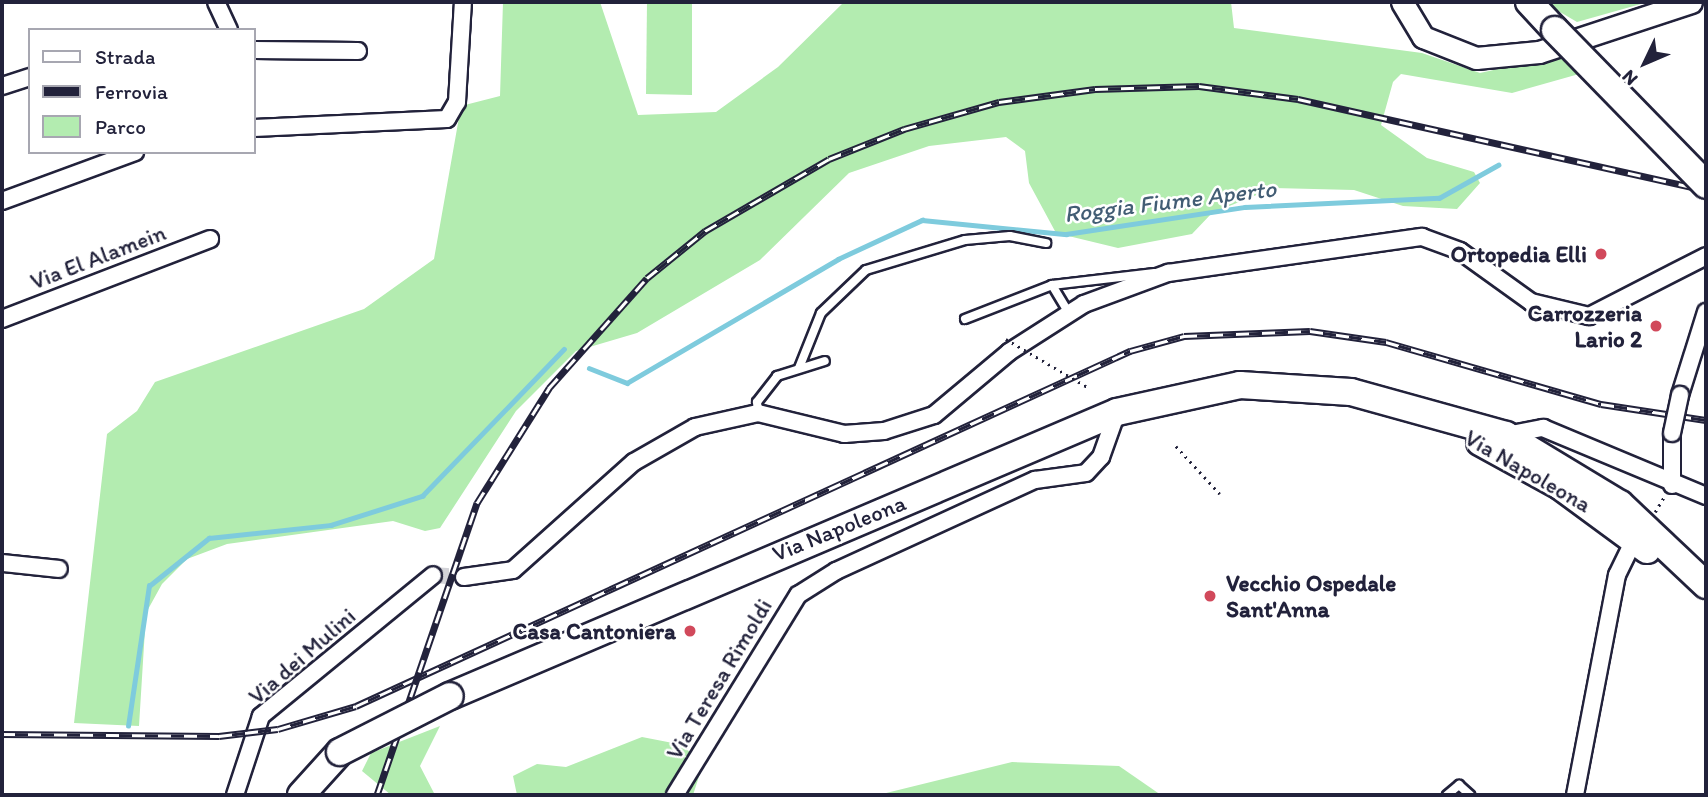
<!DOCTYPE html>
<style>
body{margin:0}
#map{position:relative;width:1708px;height:797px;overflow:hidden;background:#fff;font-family:Itim,sans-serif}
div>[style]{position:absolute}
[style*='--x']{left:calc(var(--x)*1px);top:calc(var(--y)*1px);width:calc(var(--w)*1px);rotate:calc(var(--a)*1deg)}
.green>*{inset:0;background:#b3ecb0}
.stream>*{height:4.5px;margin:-2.25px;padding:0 2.25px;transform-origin:2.25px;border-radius:2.25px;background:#7ecbdd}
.minor-tunnel>*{height:16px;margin-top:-8px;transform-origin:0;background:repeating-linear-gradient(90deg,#d3d3d8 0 16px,transparent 0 24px)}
.path>*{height:2.5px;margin-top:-1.25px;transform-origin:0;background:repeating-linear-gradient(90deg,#22223b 0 2px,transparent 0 7px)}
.roads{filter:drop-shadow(2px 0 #22223b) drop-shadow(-2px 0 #22223b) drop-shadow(0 2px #22223b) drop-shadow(0 -2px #22223b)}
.service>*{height:8px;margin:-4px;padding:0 4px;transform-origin:4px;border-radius:4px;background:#fff}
.minor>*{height:16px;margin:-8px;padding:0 8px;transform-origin:8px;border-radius:8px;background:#fff}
.tertiary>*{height:21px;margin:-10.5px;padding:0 10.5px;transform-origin:10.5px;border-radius:10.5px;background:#fff}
.primary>*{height:26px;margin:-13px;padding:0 13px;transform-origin:13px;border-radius:13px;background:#fff}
.rail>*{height:7px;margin-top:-3.5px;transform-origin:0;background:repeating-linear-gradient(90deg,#fff 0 13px,#22223b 0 26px);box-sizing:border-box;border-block:2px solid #22223b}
.path-bridge>*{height:2.5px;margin-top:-1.25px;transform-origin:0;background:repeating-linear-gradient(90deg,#22223b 0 2px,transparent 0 7px)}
.bridges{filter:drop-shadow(2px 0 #22223b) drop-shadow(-2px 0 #22223b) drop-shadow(0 2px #22223b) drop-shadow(0 -2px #22223b)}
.minor-bridge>*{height:16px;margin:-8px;padding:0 8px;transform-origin:8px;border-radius:8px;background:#fff}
.primary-bridge>*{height:26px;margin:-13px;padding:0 13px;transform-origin:13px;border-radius:13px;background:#fff}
.dots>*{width:19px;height:19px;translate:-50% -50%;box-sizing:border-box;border:4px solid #fff;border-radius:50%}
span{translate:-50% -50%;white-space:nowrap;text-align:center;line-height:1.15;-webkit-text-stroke:5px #fff;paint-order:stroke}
.poi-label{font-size:23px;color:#22223b;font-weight:700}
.right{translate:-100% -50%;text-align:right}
.left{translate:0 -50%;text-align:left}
.street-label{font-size:23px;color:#22223b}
.water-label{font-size:24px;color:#425d74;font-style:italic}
.frame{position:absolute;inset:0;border:4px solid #22223b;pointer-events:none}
.legend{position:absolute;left:28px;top:28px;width:228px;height:126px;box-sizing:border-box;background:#fff;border:2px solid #a7a7b1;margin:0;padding:9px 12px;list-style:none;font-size:21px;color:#22223b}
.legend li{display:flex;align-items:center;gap:14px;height:35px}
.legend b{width:35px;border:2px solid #a7a7b1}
.north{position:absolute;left:1610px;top:28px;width:70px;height:70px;-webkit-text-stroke:5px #fff;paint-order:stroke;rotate:226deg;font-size:19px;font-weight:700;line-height:28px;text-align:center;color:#22223b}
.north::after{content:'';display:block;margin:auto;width:24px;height:32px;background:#22223b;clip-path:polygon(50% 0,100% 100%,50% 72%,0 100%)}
</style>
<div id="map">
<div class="green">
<div style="clip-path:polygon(503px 2px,600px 2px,638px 115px,716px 112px,778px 67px,844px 2px,1231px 2px,1234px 28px,1422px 53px,1480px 73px,1560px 55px,1579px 74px,1512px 93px,1401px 74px,1393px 82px,1381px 125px,1427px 158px,1474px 172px,1480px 183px,1457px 209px,1403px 206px,1354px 190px,1274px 188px,1212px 213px,1192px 234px,1118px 248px,1056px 233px,1029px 183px,1025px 151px,1006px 137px,929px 146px,849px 173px,760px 260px,637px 333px,576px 351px,516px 411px,440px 528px,425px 531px,393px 521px,227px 544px,187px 559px,162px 584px,146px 613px,139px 726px,74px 723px,107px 434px,137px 411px,155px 382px,364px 309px,434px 259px,461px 106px,500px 96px)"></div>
<div style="clip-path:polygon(647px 2px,692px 3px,692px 95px,646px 94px)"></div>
<div style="clip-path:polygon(1543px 2px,1648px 2px,1577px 22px)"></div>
<div style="clip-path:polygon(440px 726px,420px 766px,435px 795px,391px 795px,362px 771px,371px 753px)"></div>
<div style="clip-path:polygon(642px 737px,678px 744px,704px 761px,693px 795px,517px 795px,513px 776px,537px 764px,566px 767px)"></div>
<div style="clip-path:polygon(1012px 762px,1119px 766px,1161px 795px,878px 795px)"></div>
</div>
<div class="stream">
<div style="--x:589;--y:368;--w:41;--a:21.5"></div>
<div style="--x:627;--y:383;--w:245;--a:-30.4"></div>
<div style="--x:838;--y:259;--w:93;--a:-24.9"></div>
<div style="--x:922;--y:220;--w:145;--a:5.6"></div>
<div style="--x:1066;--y:234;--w:181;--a:-8.6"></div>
<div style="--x:1245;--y:207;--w:194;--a:-2.7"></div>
<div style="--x:1439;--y:198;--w:68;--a:-29.2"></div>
<div style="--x:128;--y:726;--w:142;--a:-81.5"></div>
<div style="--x:149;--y:586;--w:77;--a:-38.7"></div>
<div style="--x:209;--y:538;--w:123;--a:-6.1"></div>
<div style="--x:331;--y:525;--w:96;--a:-17.7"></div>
<div style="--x:422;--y:496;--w:204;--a:-46"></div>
</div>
<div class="minor-tunnel">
<div style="--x:433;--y:575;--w:31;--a:4"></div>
</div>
<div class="path">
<div style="--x:1176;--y:446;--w:65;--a:47.5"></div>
<div style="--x:1655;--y:512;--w:17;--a:-59"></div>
</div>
<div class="roads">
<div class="service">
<div style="--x:1052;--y:285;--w:33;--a:59"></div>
<div style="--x:965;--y:319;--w:93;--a:-21.3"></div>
<div style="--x:1052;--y:285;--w:103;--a:-6.7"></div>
<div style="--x:799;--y:368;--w:59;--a:-68.2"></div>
<div style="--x:821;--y:313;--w:62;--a:-43.7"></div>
<div style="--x:866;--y:270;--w:103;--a:-16.9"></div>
<div style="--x:965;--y:240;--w:45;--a:-5.1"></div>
<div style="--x:1010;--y:236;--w:37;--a:11"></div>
<div style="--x:758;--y:413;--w:11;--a:-95"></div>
<div style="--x:757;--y:402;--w:33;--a:-52"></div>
<div style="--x:777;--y:376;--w:50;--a:-17.4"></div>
<div style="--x:1447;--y:795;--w:16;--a:-40"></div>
<div style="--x:1459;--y:785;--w:15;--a:42"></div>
</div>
<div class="minor">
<div style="--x:216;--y:2;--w:31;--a:65"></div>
<div style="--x:254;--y:50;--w:104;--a:0.6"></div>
<div style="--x:2;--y:86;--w:29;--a:-18"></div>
<div style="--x:254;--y:128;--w:193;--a:-2.7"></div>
<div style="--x:447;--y:119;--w:20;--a:-60"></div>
<div style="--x:457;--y:102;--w:100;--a:-86.6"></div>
<div style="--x:2;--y:201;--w:142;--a:-20.2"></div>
<div style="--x:2;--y:319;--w:223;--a:-21"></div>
<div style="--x:1680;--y:395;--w:87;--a:-72.6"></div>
<div style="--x:1506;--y:435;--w:38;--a:-11"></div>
<div style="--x:1543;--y:428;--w:177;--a:22.6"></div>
<div style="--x:1672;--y:485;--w:52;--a:-90"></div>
<div style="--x:2;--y:563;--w:57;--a:6"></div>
<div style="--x:464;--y:577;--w:49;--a:-8.1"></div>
<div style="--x:513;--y:570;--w:162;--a:-41.8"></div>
<div style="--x:634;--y:462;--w:70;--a:-29.8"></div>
<div style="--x:695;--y:427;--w:65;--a:-12.5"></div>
<div style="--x:758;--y:413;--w:89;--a:13.7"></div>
<div style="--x:844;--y:434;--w:40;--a:-4.3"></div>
<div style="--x:884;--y:431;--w:52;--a:-17.7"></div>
<div style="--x:934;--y:415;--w:98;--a:-40"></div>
<div style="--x:1009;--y:352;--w:89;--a:-32.6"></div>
<div style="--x:1084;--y:304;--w:90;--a:-20.3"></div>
<div style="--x:1168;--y:273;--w:257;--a:-8.1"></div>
<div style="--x:1422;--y:237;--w:40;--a:20.2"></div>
<div style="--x:1460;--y:251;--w:87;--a:35.7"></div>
<div style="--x:1531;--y:302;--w:60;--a:13.6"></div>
<div style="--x:1589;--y:316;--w:131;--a:-27.1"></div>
<div style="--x:235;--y:795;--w:83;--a:-71.8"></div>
<div style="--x:261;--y:716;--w:222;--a:-39.3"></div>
<div style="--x:675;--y:795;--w:235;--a:-58.4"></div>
<div style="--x:798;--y:595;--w:45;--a:-32.3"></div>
<div style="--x:836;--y:571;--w:219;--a:-24.6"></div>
<div style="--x:1035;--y:480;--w:51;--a:-7.8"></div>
<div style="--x:1086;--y:473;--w:22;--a:-47"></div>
<div style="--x:1101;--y:457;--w:48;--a:-70.4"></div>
<div style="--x:1575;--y:795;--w:224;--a:-79.2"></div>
<div style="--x:1617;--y:575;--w:39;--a:-64"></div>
</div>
<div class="tertiary">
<div style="--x:1402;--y:2;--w:41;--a:59"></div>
<div style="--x:1423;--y:37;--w:57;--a:21.6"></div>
<div style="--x:1476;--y:58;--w:63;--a:-5.4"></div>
<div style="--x:1539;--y:52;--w:160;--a:-18.2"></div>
</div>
<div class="primary">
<div style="--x:1529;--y:2;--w:38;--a:47"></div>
<div style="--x:1480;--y:442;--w:91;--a:28.8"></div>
<div style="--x:1560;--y:486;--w:108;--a:36.3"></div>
<div style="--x:450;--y:696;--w:725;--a:-23.06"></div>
<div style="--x:1117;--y:412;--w:126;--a:-12.4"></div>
<div style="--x:1240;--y:385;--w:111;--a:3.6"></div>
<div style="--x:1351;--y:392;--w:161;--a:15.5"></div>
<div style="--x:1506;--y:435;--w:133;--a:31.2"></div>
<div style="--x:1620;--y:504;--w:118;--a:43.3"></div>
<div style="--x:301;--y:795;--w:58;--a:-47.8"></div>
</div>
</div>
<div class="rail">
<div style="--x:2;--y:734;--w:217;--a:0.5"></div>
<div style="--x:219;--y:736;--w:59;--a:-6.8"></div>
<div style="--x:278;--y:729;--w:81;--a:-16.4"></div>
<div style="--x:356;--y:706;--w:852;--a:-24.64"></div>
<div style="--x:1130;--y:351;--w:56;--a:-15.5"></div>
<div style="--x:1184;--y:336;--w:126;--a:-2.3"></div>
<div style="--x:1310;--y:331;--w:77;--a:8.2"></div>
<div style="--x:1386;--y:342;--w:224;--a:16.1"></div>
<div style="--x:1601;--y:404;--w:106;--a:8.7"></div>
<div style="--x:377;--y:795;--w:309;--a:-71.1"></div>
<div style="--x:477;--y:503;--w:136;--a:-57.9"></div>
<div style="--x:549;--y:388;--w:147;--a:-48.3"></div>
<div style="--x:647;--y:278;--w:75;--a:-39"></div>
<div style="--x:705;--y:231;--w:143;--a:-30.1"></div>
<div style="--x:829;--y:159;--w:81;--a:-21.8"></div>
<div style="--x:904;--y:129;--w:99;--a:-15.9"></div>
<div style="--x:999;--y:102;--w:97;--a:-7.7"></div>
<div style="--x:1095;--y:89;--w:104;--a:-1.7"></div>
<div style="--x:1199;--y:86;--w:100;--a:7.5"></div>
<div style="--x:1298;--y:99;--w:418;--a:12.6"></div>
</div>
<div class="path-bridge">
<div style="--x:1006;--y:339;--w:96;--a:30.6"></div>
</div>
<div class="bridges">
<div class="minor-bridge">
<div style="--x:1672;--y:433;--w:39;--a:-78"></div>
</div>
<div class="primary-bridge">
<div style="--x:1555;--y:30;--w:216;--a:45.7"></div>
<div style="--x:340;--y:752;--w:123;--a:-27"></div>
</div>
</div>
<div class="dots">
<div style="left:1601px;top:254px;background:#d1495b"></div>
<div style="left:1656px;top:326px;background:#d1495b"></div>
<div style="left:1210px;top:596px;background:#d1495b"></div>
<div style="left:690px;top:631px;background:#d1495b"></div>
</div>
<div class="poi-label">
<span class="right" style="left:1587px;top:254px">Ortopedia Elli</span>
<span class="right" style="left:1642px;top:326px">Carrozzeria<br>Lario 2</span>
<span class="left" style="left:1226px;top:596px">Vecchio Ospedale<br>Sant'Anna</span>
<span class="right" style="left:676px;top:631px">Casa Cantoniera</span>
</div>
<div class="street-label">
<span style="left:98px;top:257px;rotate:-21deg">Via El Alamein</span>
<span style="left:1528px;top:471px;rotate:30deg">Via Napoleona</span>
<span style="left:839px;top:528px;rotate:-22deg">Via Napoleona</span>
<span style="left:302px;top:656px;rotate:-41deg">Via dei Mulini</span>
<span style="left:719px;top:679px;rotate:-59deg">Via Teresa Rimoldi</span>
</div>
<div class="water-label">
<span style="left:1170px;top:201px;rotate:-7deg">Roggia Fiume Aperto</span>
</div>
<div class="frame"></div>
<ul class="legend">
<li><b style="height:9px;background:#fff"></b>Strada</li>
<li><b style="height:9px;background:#22223b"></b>Ferrovia</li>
<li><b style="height:19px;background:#b3ecb0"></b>Parco</li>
</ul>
<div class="north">N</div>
</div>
